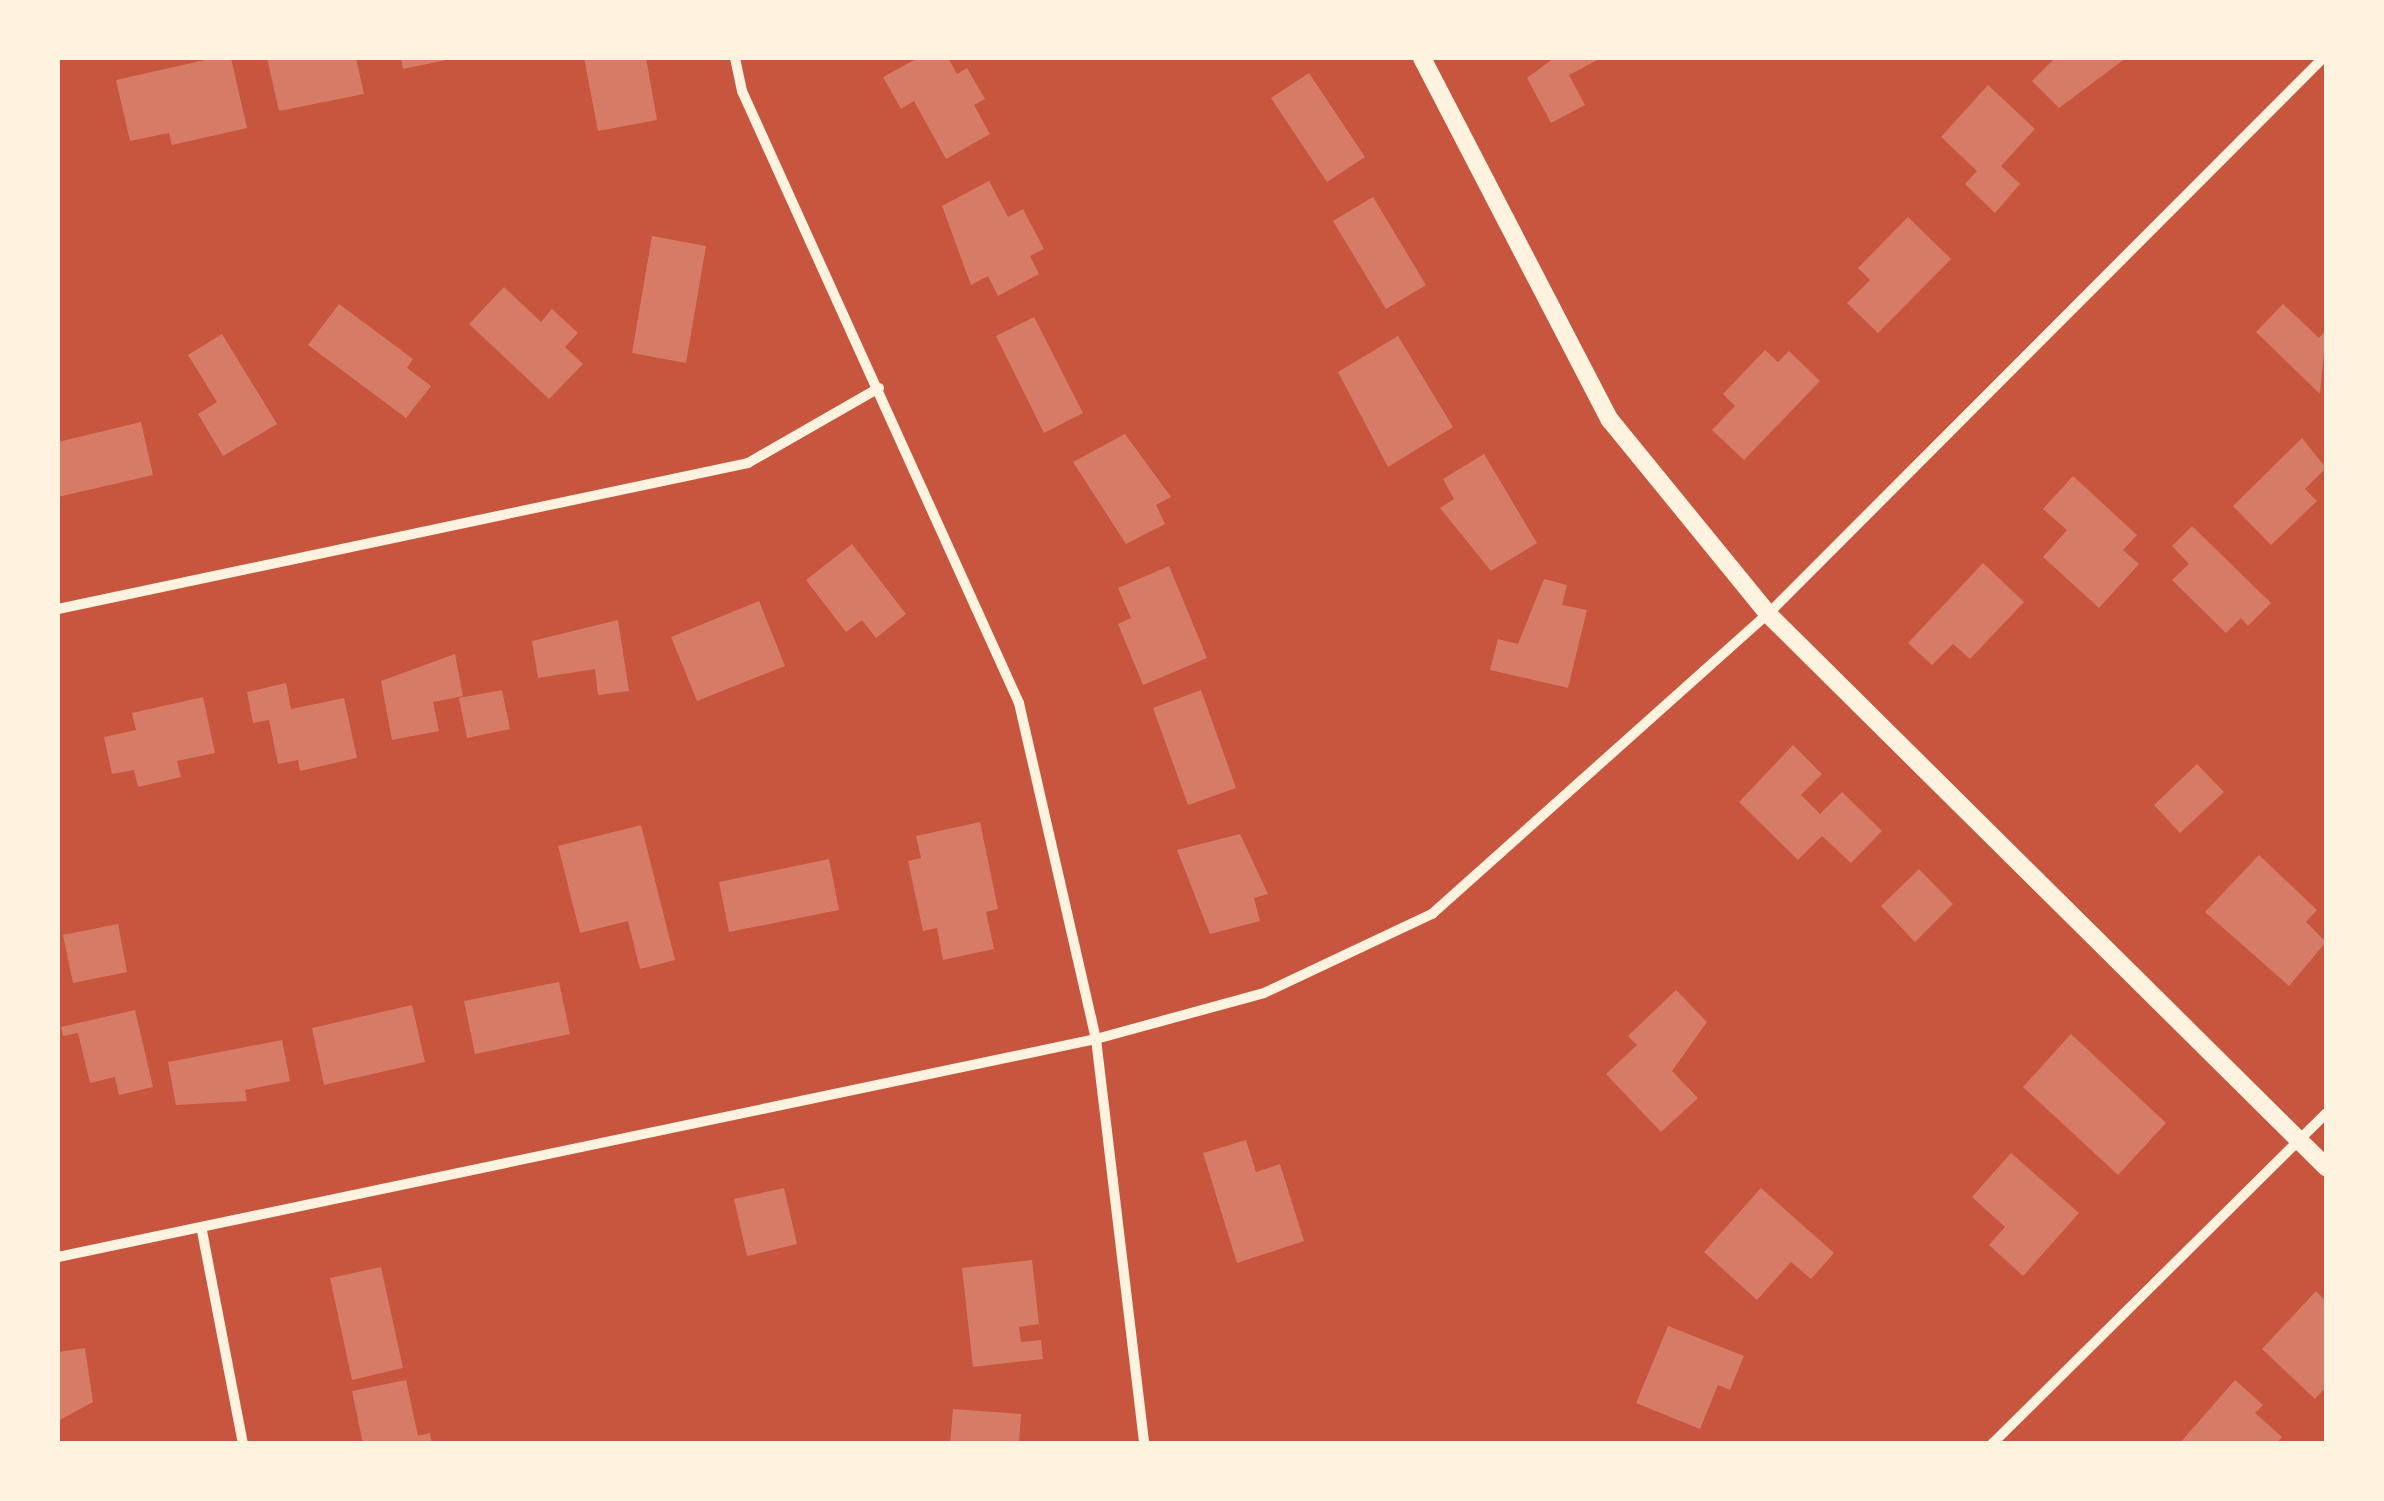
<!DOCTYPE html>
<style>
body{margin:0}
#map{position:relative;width:2384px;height:1501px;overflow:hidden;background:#c8553d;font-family:"Source Serif 4",serif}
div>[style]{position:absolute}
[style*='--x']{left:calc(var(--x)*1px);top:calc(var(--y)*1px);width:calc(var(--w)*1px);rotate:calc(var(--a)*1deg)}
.building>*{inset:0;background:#d67c66}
.minor>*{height:10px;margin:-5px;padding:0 5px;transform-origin:5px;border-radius:5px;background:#fff3e0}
.tertiary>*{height:18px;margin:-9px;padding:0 9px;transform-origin:9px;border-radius:9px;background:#fff3e0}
span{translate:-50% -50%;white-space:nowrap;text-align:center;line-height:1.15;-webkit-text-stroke:10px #fff3e0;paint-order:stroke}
.frame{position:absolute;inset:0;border:60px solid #fff3e0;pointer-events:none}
</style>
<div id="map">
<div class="building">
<div style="clip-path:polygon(214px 58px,231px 58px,247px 128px,172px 145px,169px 133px,130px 141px,116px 80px)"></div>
<div style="clip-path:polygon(267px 58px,356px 58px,364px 94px,279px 111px)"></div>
<div style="clip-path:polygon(401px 58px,451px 58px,451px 59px,403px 69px)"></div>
<div style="clip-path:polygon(584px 58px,646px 58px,657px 120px,598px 131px)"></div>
<div style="clip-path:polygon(918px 58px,948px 58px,957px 74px,967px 68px,985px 99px,974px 105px,990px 134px,946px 159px,914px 101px,901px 109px,883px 77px)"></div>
<div style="clip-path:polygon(1554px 58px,1601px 58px,1569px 75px,1585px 105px,1551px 123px,1527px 78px)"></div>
<div style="clip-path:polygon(2055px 58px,2126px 58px,2059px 108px,2032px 81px)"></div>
<div style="clip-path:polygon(1309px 73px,1365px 157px,1327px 182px,1271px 98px)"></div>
<div style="clip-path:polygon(1988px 85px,2035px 129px,2001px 166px,2020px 184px,1995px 213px,1965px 184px,1977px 171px,1941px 137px)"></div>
<div style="clip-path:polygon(989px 181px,1008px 217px,1023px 209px,1044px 249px,1030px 256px,1039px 274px,998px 296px,988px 276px,971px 285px,942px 206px)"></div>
<div style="clip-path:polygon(1373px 197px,1426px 285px,1386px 309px,1333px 221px)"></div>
<div style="clip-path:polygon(1908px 217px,1951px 259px,1878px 333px,1847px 303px,1870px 280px,1858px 268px)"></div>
<div style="clip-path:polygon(652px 236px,706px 246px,686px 363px,632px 353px)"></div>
<div style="clip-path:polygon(504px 287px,541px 322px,552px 309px,578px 333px,565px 347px,583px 364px,549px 399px,469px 324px)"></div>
<div style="clip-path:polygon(339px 304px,413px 359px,407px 368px,431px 386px,406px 418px,308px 345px)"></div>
<div style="clip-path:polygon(2283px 304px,2319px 338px,2326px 330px,2320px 394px,2256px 332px)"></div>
<div style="clip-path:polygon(1034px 317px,1083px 413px,1044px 433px,996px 336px)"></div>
<div style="clip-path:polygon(222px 334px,277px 424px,223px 456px,198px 414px,217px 402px,188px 355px)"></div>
<div style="clip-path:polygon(1398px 336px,1453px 427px,1388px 467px,1338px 372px)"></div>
<div style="clip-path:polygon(1765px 350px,1778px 362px,1789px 351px,1820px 381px,1744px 460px,1712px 430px,1735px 406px,1723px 394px)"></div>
<div style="clip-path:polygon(141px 422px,153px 475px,58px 497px,58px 442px)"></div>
<div style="clip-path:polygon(1125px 434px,1171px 497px,1156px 505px,1165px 524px,1126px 544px,1073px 462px)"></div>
<div style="clip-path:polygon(2302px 438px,2326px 468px,2305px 489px,2317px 501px,2271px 545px,2233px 506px)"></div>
<div style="clip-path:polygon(1484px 454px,1537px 543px,1491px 571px,1440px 508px,1454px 499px,1443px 479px)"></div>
<div style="clip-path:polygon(2073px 476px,2137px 535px,2123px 550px,2139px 564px,2099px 608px,2043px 557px,2067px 530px,2043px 509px)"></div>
<div style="clip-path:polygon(2192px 526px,2271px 603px,2248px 626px,2241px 618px,2226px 633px,2172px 580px,2189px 564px,2172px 546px)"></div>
<div style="clip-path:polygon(852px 544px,906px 614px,876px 638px,862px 620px,846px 632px,806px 580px)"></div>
<div style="clip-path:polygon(1983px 563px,2024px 602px,1970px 659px,1953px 644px,1932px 665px,1908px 643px)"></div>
<div style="clip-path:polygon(1169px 566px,1207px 658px,1143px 685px,1118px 624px,1131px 618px,1118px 588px)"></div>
<div style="clip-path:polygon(1544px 579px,1567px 585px,1562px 605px,1587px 610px,1568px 688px,1490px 670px,1498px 639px,1518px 644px)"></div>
<div style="clip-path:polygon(759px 601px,785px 666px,697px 701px,671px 637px)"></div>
<div style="clip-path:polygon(618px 620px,629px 691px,598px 695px,595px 669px,538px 678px,532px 641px)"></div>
<div style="clip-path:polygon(455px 654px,463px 696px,433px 702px,439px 731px,392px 740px,381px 681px)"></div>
<div style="clip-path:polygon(286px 683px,291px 709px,344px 698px,357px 758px,300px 771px,298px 760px,278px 764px,269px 720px,253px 723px,247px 692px)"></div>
<div style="clip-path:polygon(502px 690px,510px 729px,467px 738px,459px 698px)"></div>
<div style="clip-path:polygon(1201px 690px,1236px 788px,1188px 805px,1153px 708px)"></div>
<div style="clip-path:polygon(203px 697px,215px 753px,177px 761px,181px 777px,138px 787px,134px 770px,112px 774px,104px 737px,136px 730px,132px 713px)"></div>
<div style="clip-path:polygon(1793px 745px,1822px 774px,1801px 795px,1820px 814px,1842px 792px,1882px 831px,1851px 863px,1822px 836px,1798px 860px,1739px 802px)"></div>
<div style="clip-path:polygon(2197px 764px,2224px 792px,2180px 833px,2154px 805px)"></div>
<div style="clip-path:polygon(980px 822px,998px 909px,986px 912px,994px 949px,943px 960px,937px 928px,923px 931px,908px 861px,921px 858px,916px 836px)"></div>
<div style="clip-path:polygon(641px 825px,675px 960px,640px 969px,628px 921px,580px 933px,558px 846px)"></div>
<div style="clip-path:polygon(1240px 834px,1268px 894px,1254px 898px,1260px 921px,1210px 934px,1177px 850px)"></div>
<div style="clip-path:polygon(2259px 855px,2317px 910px,2306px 922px,2326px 942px,2289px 986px,2205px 912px)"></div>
<div style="clip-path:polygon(829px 859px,839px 910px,729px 932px,719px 882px)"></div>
<div style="clip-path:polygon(1919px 869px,1953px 904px,1915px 942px,1881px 906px)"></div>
<div style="clip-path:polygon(118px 924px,127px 972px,73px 983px,63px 935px)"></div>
<div style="clip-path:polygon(559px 982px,570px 1034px,475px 1054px,464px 1001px)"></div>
<div style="clip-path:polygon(1676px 990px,1707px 1022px,1672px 1071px,1698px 1098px,1661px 1132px,1606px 1074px,1637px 1045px,1628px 1036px)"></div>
<div style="clip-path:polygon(412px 1005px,425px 1062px,324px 1085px,312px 1028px)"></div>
<div style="clip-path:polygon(135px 1010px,153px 1087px,119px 1095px,115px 1077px,90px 1083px,78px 1033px,63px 1036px,61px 1027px)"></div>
<div style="clip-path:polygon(2071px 1034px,2166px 1123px,2118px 1175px,2023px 1087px)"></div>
<div style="clip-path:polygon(282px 1040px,290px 1081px,245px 1090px,247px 1101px,176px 1105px,168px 1062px)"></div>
<div style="clip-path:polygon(1246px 1140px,1256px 1172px,1280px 1164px,1304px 1241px,1237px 1263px,1203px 1153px)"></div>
<div style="clip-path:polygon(2011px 1153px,2079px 1213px,2023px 1276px,1989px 1245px,2005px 1227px,1972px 1197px)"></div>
<div style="clip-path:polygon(784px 1188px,797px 1244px,747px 1256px,734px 1199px)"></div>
<div style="clip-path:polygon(1761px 1188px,1834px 1253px,1811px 1279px,1791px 1262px,1757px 1300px,1704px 1252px)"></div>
<div style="clip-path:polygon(1032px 1260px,1039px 1324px,1019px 1327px,1021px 1342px,1041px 1340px,1043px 1359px,973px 1367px,962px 1268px)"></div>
<div style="clip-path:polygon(381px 1267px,403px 1368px,352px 1380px,330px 1278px)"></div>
<div style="clip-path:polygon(2316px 1291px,2326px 1301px,2326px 1387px,2315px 1399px,2262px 1349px)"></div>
<div style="clip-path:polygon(1668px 1326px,1744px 1356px,1730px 1390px,1718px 1385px,1700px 1429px,1636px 1403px)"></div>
<div style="clip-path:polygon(85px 1348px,93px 1402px,58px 1421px,58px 1352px)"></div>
<div style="clip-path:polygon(406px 1380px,418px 1436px,430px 1433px,432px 1444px,363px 1444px,352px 1391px)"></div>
<div style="clip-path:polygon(2235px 1380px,2263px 1405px,2255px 1413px,2282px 1437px,2276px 1444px,2179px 1444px)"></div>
<div style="clip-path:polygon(953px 1409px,1021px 1414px,1019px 1444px,950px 1444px)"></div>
</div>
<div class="minor">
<div style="--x:735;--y:58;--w:34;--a:78"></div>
<div style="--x:742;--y:91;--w:672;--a:65.65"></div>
<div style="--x:1019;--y:703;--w:345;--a:77.1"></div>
<div style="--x:1096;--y:1039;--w:408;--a:83.2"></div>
<div style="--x:58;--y:609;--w:705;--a:-11.95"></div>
<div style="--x:748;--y:463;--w:151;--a:-29.8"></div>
<div style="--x:202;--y:1231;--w:217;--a:79.1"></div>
<div style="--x:58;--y:1257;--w:1061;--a:-11.86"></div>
<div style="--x:1096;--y:1039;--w:174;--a:-15.3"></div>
<div style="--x:1264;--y:993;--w:186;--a:-25.2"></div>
<div style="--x:1432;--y:914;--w:450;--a:-41.8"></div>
<div style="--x:1768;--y:614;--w:786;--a:-45.05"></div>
<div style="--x:1992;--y:1444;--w:470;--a:-44.7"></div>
</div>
<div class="tertiary">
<div style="--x:1422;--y:58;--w:408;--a:62.6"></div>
<div style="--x:1610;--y:420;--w:250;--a:50.8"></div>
<div style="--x:1768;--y:614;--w:786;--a:44.74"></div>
</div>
<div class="frame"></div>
</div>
